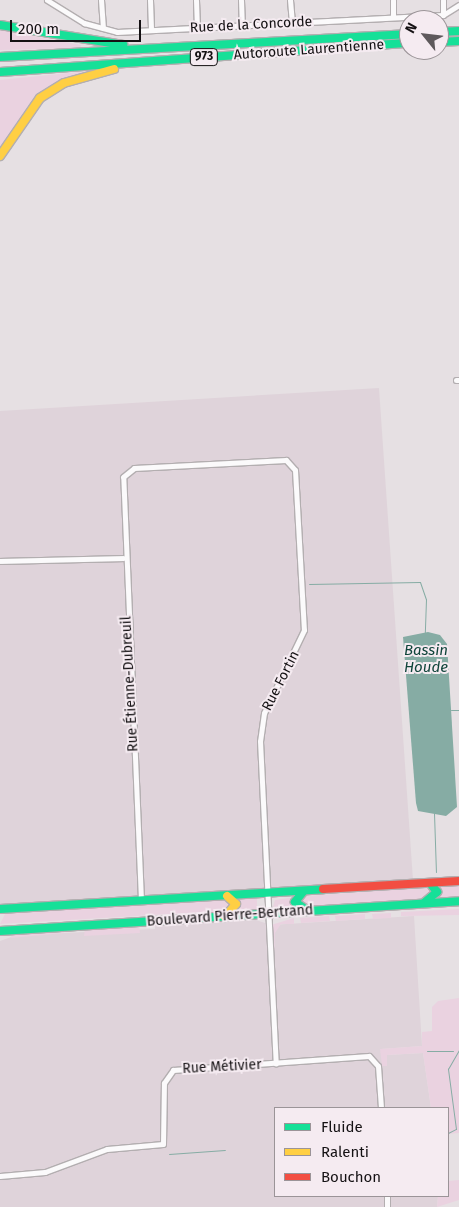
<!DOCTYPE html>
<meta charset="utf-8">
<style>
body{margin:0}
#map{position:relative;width:459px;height:1207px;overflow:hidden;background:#e6e0e3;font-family:"Fira Sans",sans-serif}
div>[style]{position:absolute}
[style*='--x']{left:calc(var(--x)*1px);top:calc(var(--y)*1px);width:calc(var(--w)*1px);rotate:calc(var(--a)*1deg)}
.built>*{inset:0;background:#dfd3da}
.green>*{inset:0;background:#ead2e0}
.water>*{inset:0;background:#86aca4}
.stream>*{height:1px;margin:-0.5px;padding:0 0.5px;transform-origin:0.5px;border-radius:0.5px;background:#86aca4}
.roads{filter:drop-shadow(1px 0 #b3aeb0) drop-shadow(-1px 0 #b3aeb0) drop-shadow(0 1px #b3aeb0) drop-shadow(0 -1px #b3aeb0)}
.street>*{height:5px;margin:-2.5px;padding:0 2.5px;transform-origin:2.5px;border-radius:2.5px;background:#fbfafb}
.fast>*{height:8px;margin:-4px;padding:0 4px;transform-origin:4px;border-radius:4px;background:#16e098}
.slow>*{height:8px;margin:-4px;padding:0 4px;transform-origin:4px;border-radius:4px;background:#ffcf43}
.jam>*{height:8px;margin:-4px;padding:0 4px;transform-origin:4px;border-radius:4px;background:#f24e42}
span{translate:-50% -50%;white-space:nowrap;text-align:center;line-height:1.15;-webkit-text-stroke:4px #f5ebf1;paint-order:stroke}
.shield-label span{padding:1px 4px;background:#f5ebf1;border:1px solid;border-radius:4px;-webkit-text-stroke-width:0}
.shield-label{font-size:12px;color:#141113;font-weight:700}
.street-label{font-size:14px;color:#141113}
.water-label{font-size:15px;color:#0f443a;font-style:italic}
.legend{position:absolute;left:274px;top:1107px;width:175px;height:90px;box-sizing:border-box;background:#f5ebf1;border:1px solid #9b9498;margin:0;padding:6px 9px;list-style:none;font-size:15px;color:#141113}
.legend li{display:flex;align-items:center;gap:10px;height:25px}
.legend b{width:25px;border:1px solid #9b9498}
.north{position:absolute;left:399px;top:10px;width:50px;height:50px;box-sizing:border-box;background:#f5ebf1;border:1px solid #9b9498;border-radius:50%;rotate:299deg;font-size:14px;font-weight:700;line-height:20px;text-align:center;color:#141113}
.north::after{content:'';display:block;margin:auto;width:18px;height:22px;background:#5e595c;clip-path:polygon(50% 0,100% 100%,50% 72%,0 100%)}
.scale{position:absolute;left:10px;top:20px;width:131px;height:22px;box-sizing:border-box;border:2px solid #141113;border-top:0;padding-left:6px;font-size:15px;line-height:18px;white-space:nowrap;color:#141113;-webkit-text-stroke:4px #f5ebf1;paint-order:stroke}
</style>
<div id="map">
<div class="built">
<div style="clip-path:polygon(379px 388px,413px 880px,0 905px,0 411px)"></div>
<div style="clip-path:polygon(414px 916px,422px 1046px,381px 1049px,387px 1055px,423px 1053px,431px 1108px,275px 1108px,275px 1196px,438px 1196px,437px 1207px,0 1207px,0 941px,17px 935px,155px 929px,155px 925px,256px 920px,271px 925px)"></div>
</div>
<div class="green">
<div style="clip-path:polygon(0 30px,81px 45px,81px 48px,0 50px)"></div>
<div style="clip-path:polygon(88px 71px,28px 106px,0 149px,0 80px)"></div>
<div style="clip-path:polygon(459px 885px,459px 899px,439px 899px,441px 886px)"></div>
<div style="clip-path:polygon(429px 887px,432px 893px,428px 900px,307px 908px,300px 901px,307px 896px)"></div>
<div style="clip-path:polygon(296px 897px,296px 909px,273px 907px,275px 900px)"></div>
<div style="clip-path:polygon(257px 898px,257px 909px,237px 910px,237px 899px)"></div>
<div style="clip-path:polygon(224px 900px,232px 906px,222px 911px,0 924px,5px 914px)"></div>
<div style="clip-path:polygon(459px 909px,459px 915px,401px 916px,401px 912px)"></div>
<div style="clip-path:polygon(391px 913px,391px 918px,373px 919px,372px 914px)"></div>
<div style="clip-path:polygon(365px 914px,365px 919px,336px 921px,335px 916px)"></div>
<div style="clip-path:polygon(329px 916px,330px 921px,301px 923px,300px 918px)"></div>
<div style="clip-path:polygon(294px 918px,294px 924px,281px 924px,275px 933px,274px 957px,271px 925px)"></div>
<div style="clip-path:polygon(139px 924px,140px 933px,84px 936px,85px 928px)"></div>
<div style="clip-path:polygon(63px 930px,64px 933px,11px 938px,12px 932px)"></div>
<div style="clip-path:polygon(459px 998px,459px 1133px,448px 1134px,448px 1108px,431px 1108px,423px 1053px,387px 1055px,387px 1066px,382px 1066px,380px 1049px,422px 1046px,422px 1032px,432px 1031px,432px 1007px,438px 1001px)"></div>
<div style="clip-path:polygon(459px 1180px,459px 1200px,437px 1207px,438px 1196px,448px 1196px,448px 1181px)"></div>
</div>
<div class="water">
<div style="clip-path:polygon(428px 632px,440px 635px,447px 644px,457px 807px,446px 816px,418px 811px,416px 803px,403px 637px)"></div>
</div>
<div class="stream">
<div style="--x:309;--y:584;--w:111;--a:-1"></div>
<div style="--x:420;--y:582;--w:18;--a:71"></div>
<div style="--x:426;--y:599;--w:34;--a:92"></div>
<div style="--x:451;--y:710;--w:8;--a:0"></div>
<div style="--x:434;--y:813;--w:59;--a:88.1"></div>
<div style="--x:427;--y:1051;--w:26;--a:0"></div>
<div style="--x:448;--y:1133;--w:9;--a:-27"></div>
<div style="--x:456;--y:1129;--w:61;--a:-97.6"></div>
<div style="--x:448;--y:1069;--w:22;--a:-60"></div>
<div style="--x:169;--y:1154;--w:56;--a:-4.1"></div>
</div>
<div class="roads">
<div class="street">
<div style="--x:47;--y:0;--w:44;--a:31.9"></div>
<div style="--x:84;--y:23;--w:34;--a:15"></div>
<div style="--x:117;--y:32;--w:326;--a:-3"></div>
<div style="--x:443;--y:15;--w:19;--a:-32"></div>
<div style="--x:101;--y:0;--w:28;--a:86"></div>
<div style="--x:150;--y:0;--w:30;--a:88"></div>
<div style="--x:196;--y:0;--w:28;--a:88"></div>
<div style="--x:241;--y:0;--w:25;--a:88"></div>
<div style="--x:290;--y:0;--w:22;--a:85"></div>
<div style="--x:393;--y:0;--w:17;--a:90"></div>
<div style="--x:443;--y:0;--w:15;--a:90"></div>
<div style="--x:456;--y:380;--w:3;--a:0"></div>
<div style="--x:0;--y:561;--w:123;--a:-1.4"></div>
<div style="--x:141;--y:900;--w:423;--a:-92.4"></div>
<div style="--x:123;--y:477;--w:14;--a:-39"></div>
<div style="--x:134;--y:468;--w:152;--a:-3"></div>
<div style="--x:286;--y:460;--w:13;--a:48"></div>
<div style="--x:295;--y:470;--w:160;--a:86.8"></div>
<div style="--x:304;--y:630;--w:92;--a:115.7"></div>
<div style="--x:264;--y:713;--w:28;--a:98"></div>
<div style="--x:260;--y:741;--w:323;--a:87.2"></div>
<div style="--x:0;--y:1176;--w:45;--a:-5.1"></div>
<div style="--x:45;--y:1172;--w:66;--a:-20.4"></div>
<div style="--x:107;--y:1149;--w:56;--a:-5.1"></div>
<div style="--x:163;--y:1144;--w:61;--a:-89.1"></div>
<div style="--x:164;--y:1083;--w:16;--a:-55"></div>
<div style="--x:173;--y:1070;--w:196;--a:-4.1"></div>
<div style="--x:369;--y:1056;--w:13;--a:48"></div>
<div style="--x:378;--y:1066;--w:42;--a:85.9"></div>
<div style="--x:387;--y:1196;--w:11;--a:90"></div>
</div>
<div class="fast">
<div style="--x:0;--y:25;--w:125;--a:9.2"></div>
<div style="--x:439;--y:32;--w:20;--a:-3"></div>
<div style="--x:439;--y:42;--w:20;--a:-3"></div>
<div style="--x:0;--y:57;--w:410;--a:-3.2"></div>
<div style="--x:0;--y:72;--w:410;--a:-4.1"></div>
<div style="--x:303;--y:892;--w:13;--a:129"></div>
<div style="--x:295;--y:902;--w:14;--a:34"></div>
<div style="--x:425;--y:902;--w:16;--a:-40"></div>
<div style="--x:437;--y:892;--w:11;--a:-128"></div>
<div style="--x:0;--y:909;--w:324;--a:-3.5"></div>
<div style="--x:0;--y:931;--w:460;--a:-3.7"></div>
</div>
<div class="slow">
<div style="--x:0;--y:156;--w:70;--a:-55.4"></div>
<div style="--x:40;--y:98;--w:28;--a:-32"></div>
<div style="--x:64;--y:83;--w:52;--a:-15.6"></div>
<div style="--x:225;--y:917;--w:17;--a:-50"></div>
<div style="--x:236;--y:904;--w:12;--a:-138"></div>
</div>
<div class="jam">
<div style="--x:323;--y:889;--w:136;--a:-3.4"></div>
</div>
</div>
<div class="shield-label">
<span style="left:204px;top:57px">973</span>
</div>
<div class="street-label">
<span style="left:251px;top:25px;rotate:-3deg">Rue de la Concorde</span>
<span style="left:309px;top:50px;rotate:-4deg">Autoroute Laurentienne</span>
<span style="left:281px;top:681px;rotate:-63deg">Rue Fortin</span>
<span style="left:130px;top:684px;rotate:-93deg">Rue Étienne-Dubreuil</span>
<span style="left:230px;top:916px;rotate:-4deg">Boulevard Pierre-Bertrand</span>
<span style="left:222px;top:1067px;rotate:-3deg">Rue Métivier</span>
</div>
<div class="water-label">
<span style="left:426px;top:659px">Bassin<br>Houde</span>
</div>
<ul class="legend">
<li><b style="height:6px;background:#16e098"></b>Fluide</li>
<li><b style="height:6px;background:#ffcf43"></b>Ralenti</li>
<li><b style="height:6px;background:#f24e42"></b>Bouchon</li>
</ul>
<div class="north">N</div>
<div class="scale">200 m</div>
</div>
